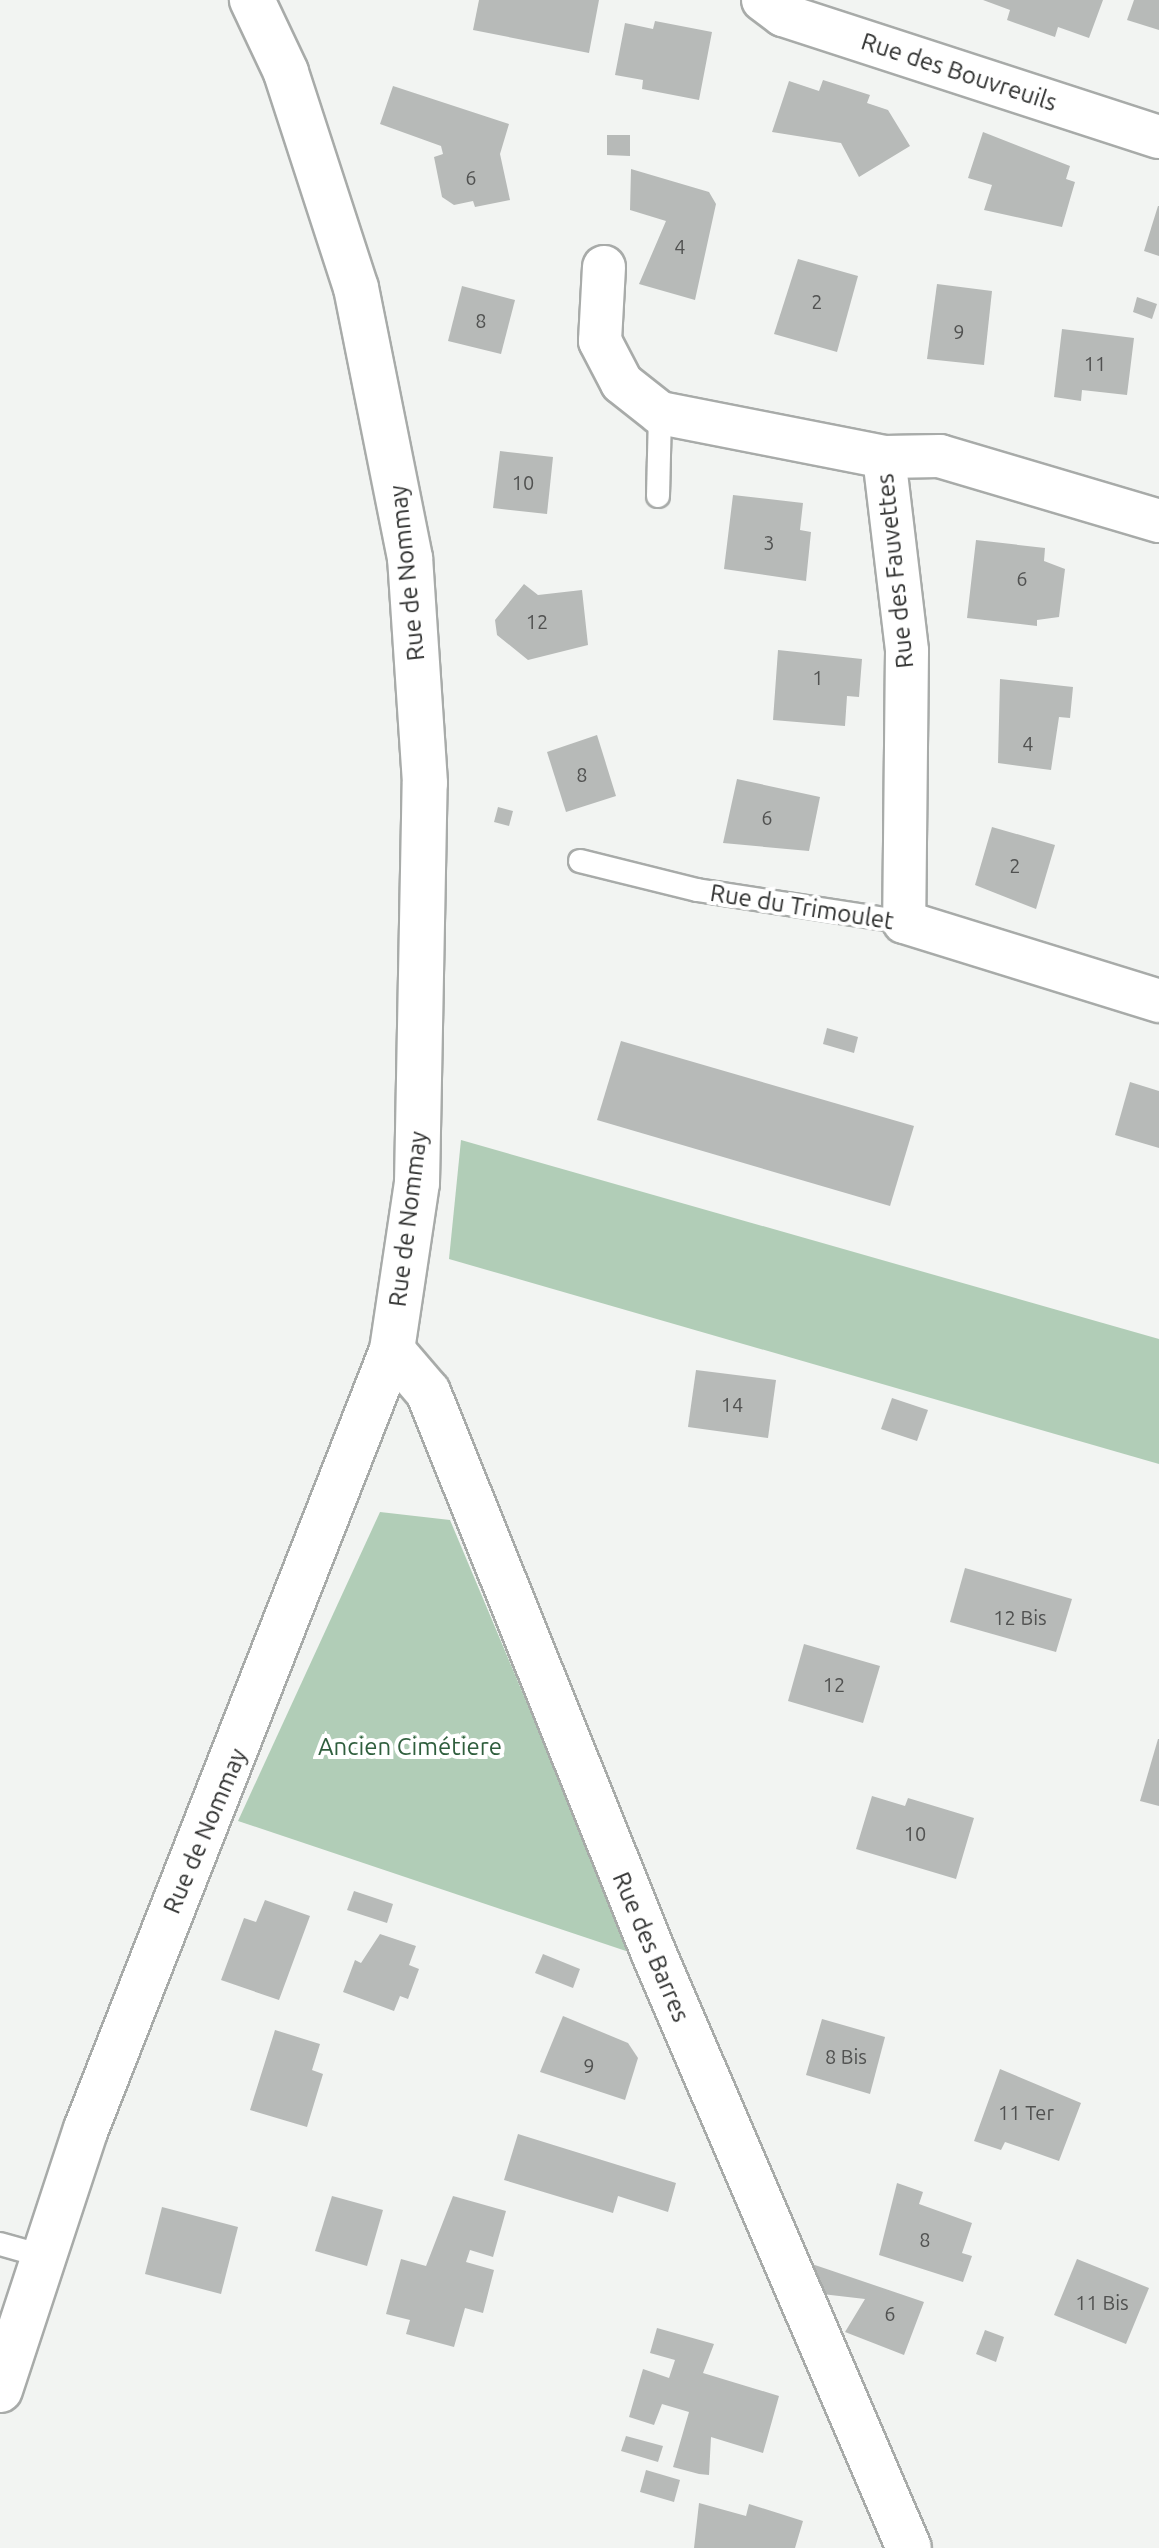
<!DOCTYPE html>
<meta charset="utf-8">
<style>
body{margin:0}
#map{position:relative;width:1159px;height:2548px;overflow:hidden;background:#f2f4f2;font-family:Ubuntu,sans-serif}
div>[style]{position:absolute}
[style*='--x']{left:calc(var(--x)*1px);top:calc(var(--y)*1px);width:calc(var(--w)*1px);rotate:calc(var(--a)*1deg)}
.green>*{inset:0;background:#b1cdb7}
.building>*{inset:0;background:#b7bab8}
.roads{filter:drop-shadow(2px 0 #a8aba9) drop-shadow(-2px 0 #a8aba9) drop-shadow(0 2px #a8aba9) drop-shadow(0 -2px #a8aba9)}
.service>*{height:22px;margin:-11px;padding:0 11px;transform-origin:11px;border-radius:11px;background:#fff}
.minor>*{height:42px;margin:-21px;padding:0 21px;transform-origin:21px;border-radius:21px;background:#fff}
.tertiary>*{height:44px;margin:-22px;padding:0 22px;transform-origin:22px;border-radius:22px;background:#fff}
span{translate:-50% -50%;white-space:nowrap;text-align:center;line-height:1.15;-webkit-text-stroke:8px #fff;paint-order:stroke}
.number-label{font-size:20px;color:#515251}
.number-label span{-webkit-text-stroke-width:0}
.street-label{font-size:24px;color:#2f302f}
.park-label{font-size:24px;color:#2f5e3d}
</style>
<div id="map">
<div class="green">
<div style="clip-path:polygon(461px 1140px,1159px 1339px,1159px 1464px,449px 1259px)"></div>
<div style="clip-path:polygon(380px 1512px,450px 1520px,632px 1953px,238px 1821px)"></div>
</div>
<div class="building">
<div style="clip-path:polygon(479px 0,599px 0,589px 53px,473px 30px)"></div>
<div style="clip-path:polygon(983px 0,1103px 0,1089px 38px,1058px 27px,1055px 37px,1007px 20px,1010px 10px)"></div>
<div style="clip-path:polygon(1134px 0,1159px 0,1159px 30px,1127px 20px)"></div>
<div style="clip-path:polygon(655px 21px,712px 32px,699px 100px,642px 89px,643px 80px,615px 75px,625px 23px,653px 29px)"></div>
<div style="clip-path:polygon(823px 80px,870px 95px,867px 103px,888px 110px,910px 146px,859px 177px,841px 143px,772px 132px,789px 81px,819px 91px)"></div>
<div style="clip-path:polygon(393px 86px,509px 124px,500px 154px,510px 200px,475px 207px,473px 201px,454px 205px,442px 197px,434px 157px,443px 154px,441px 146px,380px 124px)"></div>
<div style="clip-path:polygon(983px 132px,1070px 166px,1066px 179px,1075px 182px,1062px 227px,984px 210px,992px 185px,968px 178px)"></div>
<div style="clip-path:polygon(607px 135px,630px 135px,630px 156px,607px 155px)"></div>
<div style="clip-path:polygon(631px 169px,709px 192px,716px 204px,695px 300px,639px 284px,666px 221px,630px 210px)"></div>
<div style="clip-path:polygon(1158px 206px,1159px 206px,1159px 256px,1144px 251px)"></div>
<div style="clip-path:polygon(798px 259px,858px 276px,837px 352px,774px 334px)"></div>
<div style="clip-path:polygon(937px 284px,992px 291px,984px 365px,927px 359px)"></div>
<div style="clip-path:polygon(462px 286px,515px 300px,501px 354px,448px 341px)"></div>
<div style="clip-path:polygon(1137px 297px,1157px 304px,1152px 319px,1133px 312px)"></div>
<div style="clip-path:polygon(1062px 329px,1134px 338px,1127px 395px,1082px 390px,1081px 401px,1054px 397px)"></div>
<div style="clip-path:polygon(500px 451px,553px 457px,547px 514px,493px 508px)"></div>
<div style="clip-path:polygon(733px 495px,803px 503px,800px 530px,811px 532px,806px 581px,724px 569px)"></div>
<div style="clip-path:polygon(976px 540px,1045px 548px,1044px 561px,1065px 569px,1059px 617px,1037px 620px,1037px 626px,967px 618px)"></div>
<div style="clip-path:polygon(524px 584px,538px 595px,582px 590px,588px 645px,528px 660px,497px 635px,495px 620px)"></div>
<div style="clip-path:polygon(778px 650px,862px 659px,859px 697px,847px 696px,845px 726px,773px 720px)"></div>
<div style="clip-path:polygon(1000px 679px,1073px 687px,1070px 718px,1059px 717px,1051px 770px,998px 763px)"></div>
<div style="clip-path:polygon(597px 735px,616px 796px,566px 812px,547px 752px)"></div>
<div style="clip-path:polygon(737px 779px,820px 797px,809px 851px,723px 843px)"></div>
<div style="clip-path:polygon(498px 807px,513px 811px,509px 826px,494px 822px)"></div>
<div style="clip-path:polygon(992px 827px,1055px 845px,1036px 909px,975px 885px)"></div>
<div style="clip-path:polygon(827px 1028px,858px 1037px,854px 1053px,823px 1044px)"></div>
<div style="clip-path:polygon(621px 1041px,914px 1126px,890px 1206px,597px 1120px)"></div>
<div style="clip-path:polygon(1130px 1082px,1159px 1091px,1159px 1148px,1115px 1135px)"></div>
<div style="clip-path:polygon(696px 1370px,776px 1380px,768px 1438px,688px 1427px)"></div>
<div style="clip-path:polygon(892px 1398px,928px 1410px,917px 1441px,881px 1429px)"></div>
<div style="clip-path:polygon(965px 1568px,1072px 1599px,1056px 1652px,950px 1622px)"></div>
<div style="clip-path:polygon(804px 1644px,880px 1666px,863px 1723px,788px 1701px)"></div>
<div style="clip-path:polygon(1158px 1739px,1159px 1739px,1159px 1806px,1140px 1801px)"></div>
<div style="clip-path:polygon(872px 1796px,905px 1806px,908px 1798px,974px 1818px,956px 1879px,856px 1849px)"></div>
<div style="clip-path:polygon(354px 1891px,393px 1904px,387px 1923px,347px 1910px)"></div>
<div style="clip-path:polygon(265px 1900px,310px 1916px,279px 2000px,221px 1980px,244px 1918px,256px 1922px)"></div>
<div style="clip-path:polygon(380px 1934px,416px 1946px,409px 1965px,419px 1969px,408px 1999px,400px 1996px,394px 2011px,343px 1992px,355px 1960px,361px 1963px)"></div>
<div style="clip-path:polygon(543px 1954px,580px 1969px,573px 1988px,535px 1973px)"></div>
<div style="clip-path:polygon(563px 2016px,628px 2043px,638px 2058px,625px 2100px,540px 2072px)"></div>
<div style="clip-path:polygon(822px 2019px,885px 2037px,870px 2094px,806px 2075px)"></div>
<div style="clip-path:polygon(275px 2030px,320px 2044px,312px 2070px,323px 2074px,307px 2127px,250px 2110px)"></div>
<div style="clip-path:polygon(1000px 2069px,1081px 2103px,1059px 2161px,1005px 2142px,1001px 2150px,974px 2141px)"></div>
<div style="clip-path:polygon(518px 2134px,676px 2183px,668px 2212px,618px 2196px,613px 2213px,504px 2180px)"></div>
<div style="clip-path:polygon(897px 2183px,923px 2192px,919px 2204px,972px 2223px,962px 2253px,972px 2256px,963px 2282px,879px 2255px)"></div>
<div style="clip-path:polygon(332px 2196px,383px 2210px,367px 2266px,315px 2251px)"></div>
<div style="clip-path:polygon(453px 2196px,506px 2211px,493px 2257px,470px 2250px,466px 2262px,494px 2270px,483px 2313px,465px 2308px,454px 2347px,406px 2334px,410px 2320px,386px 2314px,401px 2259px,426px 2266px)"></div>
<div style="clip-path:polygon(162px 2207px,238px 2227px,221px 2294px,145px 2274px)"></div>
<div style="clip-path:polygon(1077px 2259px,1149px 2288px,1126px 2344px,1054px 2315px)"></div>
<div style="clip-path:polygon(809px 2263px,924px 2302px,904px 2355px,845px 2332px,865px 2299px,822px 2294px)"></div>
<div style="clip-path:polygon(657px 2328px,714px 2344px,703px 2373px,779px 2396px,763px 2453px,711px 2437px,709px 2475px,699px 2474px,673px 2467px,689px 2412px,662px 2404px,654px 2425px,629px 2417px,643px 2369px,669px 2378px,675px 2360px,650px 2353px)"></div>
<div style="clip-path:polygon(985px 2330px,1004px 2337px,996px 2362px,976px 2354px)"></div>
<div style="clip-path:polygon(626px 2436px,663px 2446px,658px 2462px,621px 2451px)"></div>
<div style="clip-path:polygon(646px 2470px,680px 2480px,674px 2502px,640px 2492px)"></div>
<div style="clip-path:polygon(699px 2503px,746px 2516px,749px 2504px,803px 2521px,795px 2548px,694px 2548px)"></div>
</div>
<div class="roads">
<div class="service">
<div style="--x:658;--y:496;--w:83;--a:-88.6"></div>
<div style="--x:580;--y:861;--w:121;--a:13.9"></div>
<div style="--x:697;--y:890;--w:209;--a:8.8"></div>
<div style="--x:0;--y:2244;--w:41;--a:15.8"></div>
</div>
<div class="minor">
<div style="--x:763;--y:0;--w:25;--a:37"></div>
<div style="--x:783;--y:15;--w:395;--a:18"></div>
<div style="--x:604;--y:267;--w:74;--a:93.1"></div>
<div style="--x:600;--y:341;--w:47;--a:62.4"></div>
<div style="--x:622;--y:383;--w:48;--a:38.3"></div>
<div style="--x:660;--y:413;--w:228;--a:11.1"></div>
<div style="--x:1159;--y:521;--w:228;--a:-163.5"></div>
<div style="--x:940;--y:456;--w:56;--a:179"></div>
<div style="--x:884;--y:457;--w:195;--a:83.2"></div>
<div style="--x:907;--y:651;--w:271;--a:90.6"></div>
<div style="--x:904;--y:922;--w:267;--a:17.2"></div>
</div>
<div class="tertiary">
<div style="--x:392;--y:1350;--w:55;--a:49.4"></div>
<div style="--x:428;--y:1392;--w:606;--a:68.09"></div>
<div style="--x:654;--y:1954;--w:646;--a:66.77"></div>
<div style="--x:0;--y:2390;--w:275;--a:-71.8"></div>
<div style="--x:86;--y:2129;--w:837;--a:-68.55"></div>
<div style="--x:392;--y:1350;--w:169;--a:-81.5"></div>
<div style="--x:417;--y:1183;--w:400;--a:-88.9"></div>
<div style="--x:425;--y:783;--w:225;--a:-93.8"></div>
<div style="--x:410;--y:558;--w:275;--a:-101.3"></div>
<div style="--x:356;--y:288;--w:227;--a:-108"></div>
<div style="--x:286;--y:72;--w:80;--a:-115.3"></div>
</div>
</div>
<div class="number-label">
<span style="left:471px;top:177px">6</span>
<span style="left:680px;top:246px">4</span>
<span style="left:817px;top:301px">2</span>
<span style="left:481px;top:320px">8</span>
<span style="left:959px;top:331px">9</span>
<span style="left:1095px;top:363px">11</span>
<span style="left:523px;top:482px">10</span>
<span style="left:769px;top:542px">3</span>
<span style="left:1022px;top:578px">6</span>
<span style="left:537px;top:621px">12</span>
<span style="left:818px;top:677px">1</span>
<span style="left:1028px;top:743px">4</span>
<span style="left:582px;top:774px">8</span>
<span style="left:767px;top:817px">6</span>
<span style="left:1015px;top:865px">2</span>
<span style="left:732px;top:1404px">14</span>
<span style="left:1020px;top:1617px">12 Bis</span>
<span style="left:834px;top:1684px">12</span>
<span style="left:915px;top:1833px">10</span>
<span style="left:846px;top:2056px">8 Bis</span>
<span style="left:589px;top:2065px">9</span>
<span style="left:1026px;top:2112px">11 Ter</span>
<span style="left:925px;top:2239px">8</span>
<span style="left:1102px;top:2302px">11 Bis</span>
<span style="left:890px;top:2313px">6</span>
</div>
<div class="street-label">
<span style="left:959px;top:72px;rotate:18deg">Rue des Bouvreuils</span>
<span style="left:895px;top:571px;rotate:-96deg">Rue des Fauvettes</span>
<span style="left:407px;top:573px;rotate:-96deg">Rue de Nommay</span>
<span style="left:802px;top:907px;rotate:9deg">Rue du Trimoulet</span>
<span style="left:408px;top:1219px;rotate:-83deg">Rue de Nommay</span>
<span style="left:205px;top:1831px;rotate:-67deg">Rue de Nommay</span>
<span style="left:651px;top:1947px;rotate:67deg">Rue des Barres</span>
</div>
<div class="park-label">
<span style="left:410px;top:1747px">Ancien Cimétiere</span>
</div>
</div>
